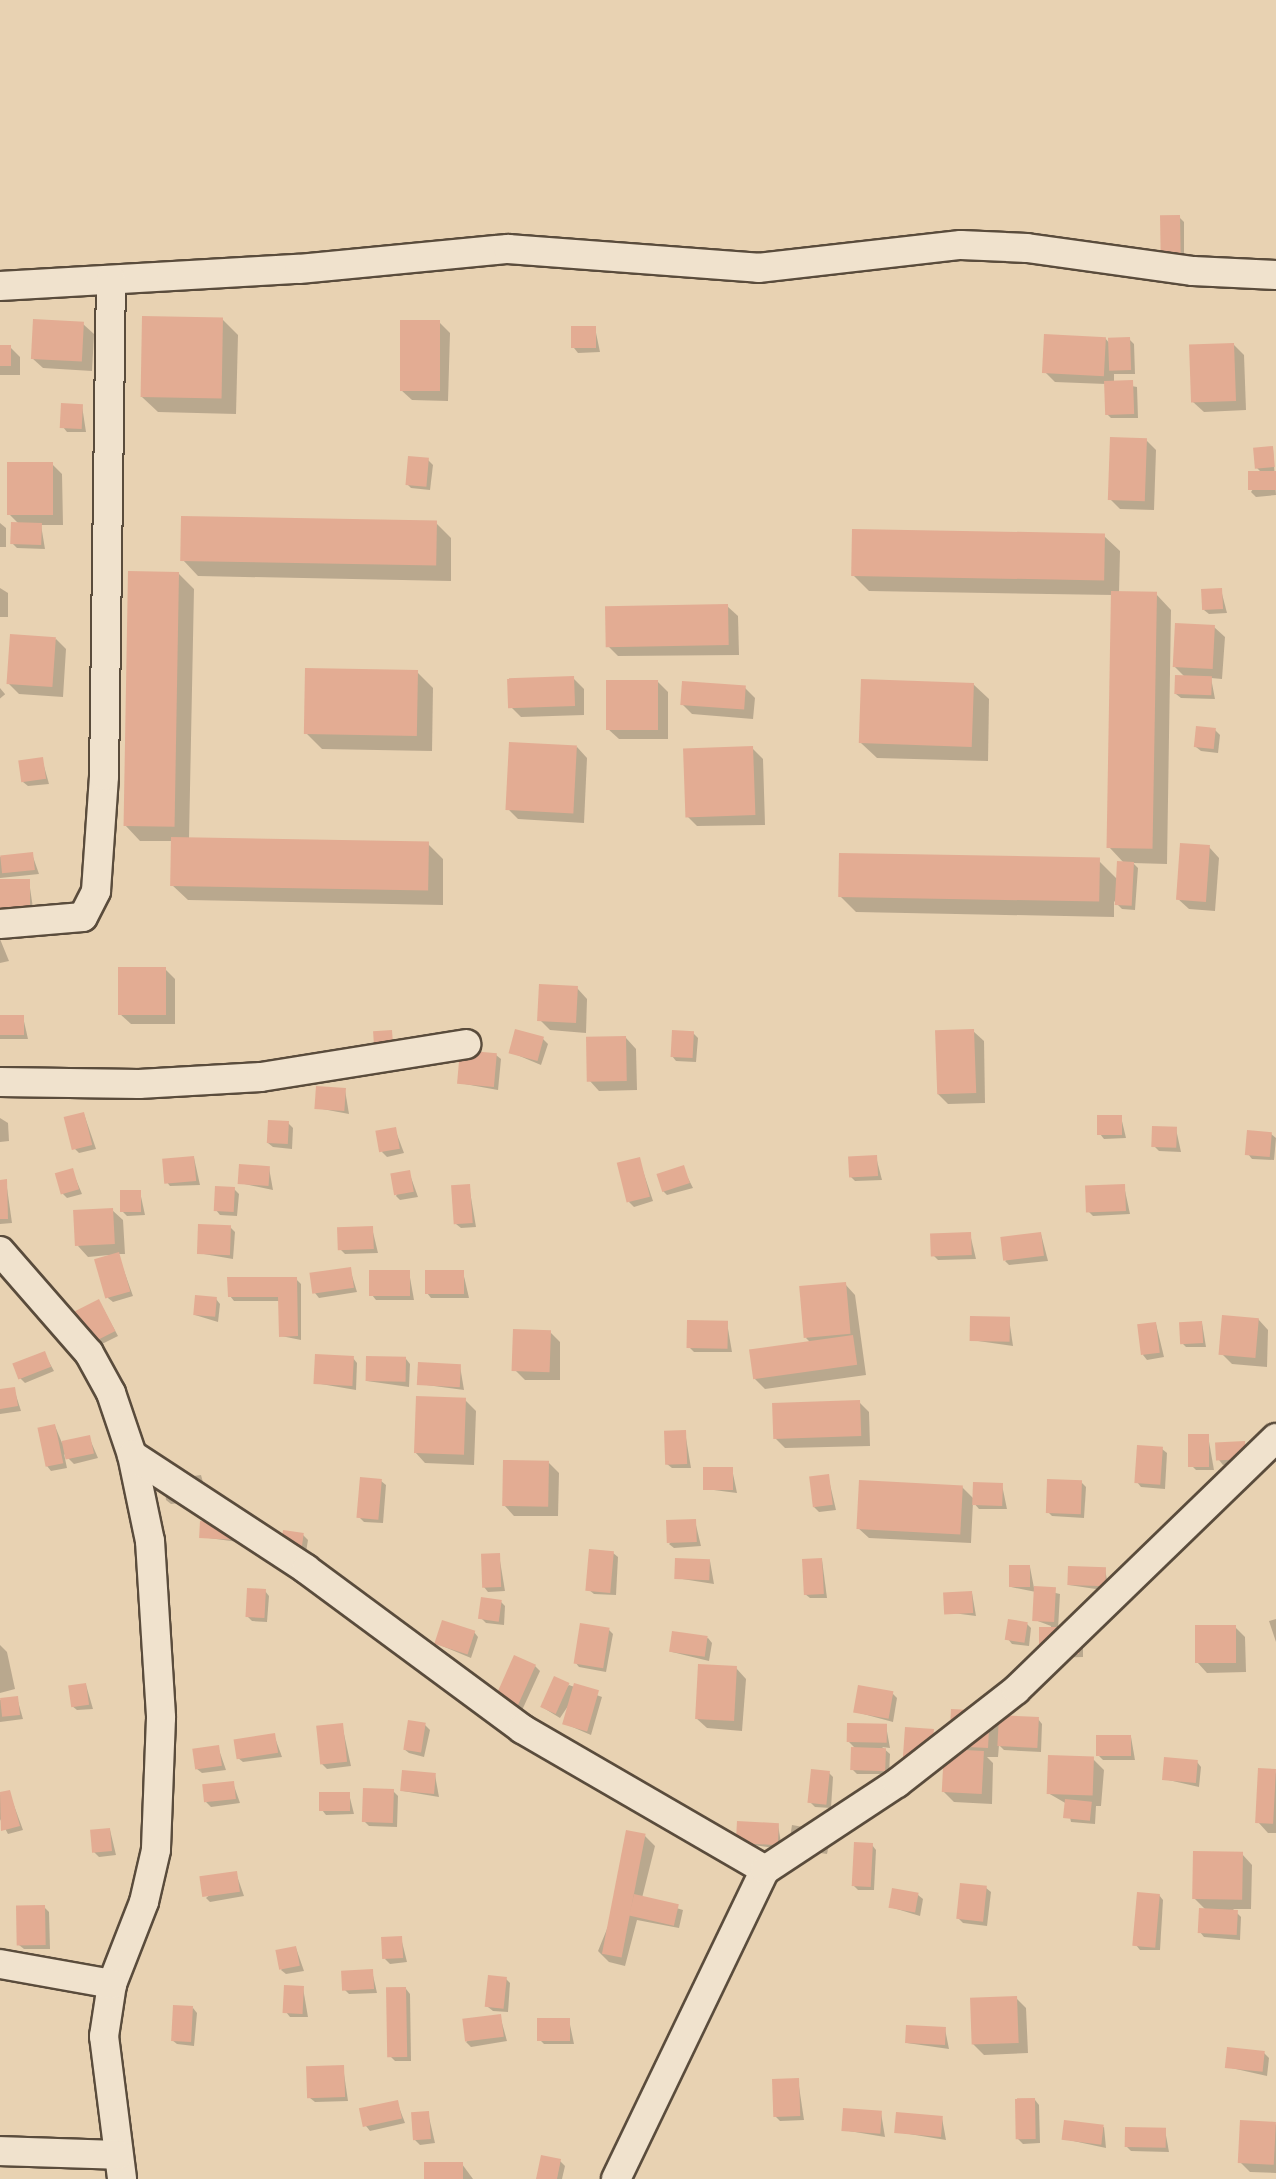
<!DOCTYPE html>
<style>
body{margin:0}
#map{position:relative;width:1276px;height:2179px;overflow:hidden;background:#e8d2b2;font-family:"IM FELL English",serif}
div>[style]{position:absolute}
.shadow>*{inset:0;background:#0003;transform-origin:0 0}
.building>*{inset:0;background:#e3ac93;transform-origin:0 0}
.roads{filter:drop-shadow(2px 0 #5a4c3c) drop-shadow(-2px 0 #5a4c3c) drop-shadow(0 2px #5a4c3c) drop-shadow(0 -2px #5a4c3c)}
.street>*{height:28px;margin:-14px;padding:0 14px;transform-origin:14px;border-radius:14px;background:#f0e2cd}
span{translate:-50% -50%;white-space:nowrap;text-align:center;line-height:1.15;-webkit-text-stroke:7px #f0e2cd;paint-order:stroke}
</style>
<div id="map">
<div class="shadow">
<div style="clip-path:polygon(1179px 217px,1184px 222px,1184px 273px,1168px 273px)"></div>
<div style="clip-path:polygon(222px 319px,238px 335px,236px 414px,158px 412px,142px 397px)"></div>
<div style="clip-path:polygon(439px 322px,450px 333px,448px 401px,412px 400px,401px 390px)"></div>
<div style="clip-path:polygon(83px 324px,94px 334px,92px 371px,43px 368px,32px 358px)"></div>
<div style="clip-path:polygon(595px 328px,600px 352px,578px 353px,574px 348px)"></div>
<div style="clip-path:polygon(1105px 338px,1110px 344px,1129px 339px,1134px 344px,1135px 374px,1114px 374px,1114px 383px,1137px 387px,1138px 418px,1111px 418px,1106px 413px,1106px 384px,1055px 382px,1045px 372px)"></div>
<div style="clip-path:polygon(1234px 345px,1244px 355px,1246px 410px,1204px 412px,1193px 402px)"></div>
<div style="clip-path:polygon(0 347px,10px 347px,20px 357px,20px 375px,0 375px)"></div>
<div style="clip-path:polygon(82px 406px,86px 432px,67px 432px,63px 427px)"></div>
<div style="clip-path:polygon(1146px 440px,1156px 450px,1154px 510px,1120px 509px,1110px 499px)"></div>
<div style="clip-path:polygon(1273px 449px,1276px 495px,1256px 497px,1251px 492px,1263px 474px,1257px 468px)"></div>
<div style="clip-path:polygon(428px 460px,433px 465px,430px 490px,411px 488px,407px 484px)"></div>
<div style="clip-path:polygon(52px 464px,62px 474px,63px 525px,41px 525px,45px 549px,17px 548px,12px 543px,19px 524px,10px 515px)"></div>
<div style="clip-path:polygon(0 523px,6px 528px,6px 547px,0 547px)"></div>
<div style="clip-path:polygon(436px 523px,451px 538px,451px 581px,198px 576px,183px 560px)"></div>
<div style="clip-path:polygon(1104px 536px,1120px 551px,1119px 593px,1156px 594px,1171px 610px,1167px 864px,1133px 863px,1138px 868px,1135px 910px,1122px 909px,1114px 901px,1114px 917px,856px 912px,840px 896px,1099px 861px,1118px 880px,1124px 863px,1109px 847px,1113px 595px,869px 591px,853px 575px)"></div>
<div style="clip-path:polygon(179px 574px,194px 589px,189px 839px,428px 844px,443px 859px,443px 905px,188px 900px,172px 885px,173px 841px,140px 841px,125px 825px)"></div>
<div style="clip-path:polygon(0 588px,8px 593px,8px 617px,0 617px)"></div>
<div style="clip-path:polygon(1221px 590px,1227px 613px,1209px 614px,1204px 610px)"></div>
<div style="clip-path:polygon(727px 606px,738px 616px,739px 655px,618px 656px,608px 646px)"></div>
<div style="clip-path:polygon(1214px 627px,1225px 637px,1222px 679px,1211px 678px,1215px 699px,1181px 698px,1176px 694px,1185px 677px,1174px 666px)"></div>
<div style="clip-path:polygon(56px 639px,66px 649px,63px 697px,19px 694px,8px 683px)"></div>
<div style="clip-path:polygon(417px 672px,433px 688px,432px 751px,322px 749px,306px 733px)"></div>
<div style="clip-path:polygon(573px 678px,584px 689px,584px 715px,521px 717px,511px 707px)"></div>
<div style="clip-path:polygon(658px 682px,668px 692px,668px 739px,619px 739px,608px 729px)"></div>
<div style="clip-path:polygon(973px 684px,989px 699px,988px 761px,877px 758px,861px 743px)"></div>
<div style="left:0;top:688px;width:8px;height:78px;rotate:50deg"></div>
<div style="clip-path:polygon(745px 688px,755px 698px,753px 719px,692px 714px,682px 704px)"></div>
<div style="clip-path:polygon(1215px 730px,1220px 735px,1218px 753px,1201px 751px,1196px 747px)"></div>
<div style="clip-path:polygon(577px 747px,587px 758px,584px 823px,518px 819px,508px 809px)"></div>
<div style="clip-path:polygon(752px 748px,763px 759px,765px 825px,697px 826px,687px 816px)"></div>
<div style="clip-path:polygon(42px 759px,49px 784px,28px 786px,23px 782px)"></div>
<div style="clip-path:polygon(1209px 847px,1219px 858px,1215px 911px,1189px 909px,1178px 899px)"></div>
<div style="clip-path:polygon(32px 854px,39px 874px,0 878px,0 857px)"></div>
<div style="clip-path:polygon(0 881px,29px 881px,34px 915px)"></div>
<div style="clip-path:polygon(0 939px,9px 961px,0 963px)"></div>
<div style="clip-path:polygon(165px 969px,175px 979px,175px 1024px,131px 1024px,120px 1014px)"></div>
<div style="clip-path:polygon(577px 988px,587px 999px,586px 1033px,550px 1030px,540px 1020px)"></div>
<div style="clip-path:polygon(0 1017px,23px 1017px,28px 1039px,0 1039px)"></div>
<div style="clip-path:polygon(973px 1031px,984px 1041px,985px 1103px,948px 1104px,938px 1094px)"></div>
<div style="clip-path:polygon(693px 1033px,698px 1038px,696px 1062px,676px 1061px,672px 1056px)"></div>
<div style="clip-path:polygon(626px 1038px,636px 1049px,637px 1090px,599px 1091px,589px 1080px)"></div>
<div style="clip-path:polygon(543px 1039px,548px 1044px,541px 1065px,510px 1052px)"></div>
<div style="clip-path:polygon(496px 1055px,501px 1059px,498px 1090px,459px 1083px)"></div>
<div style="clip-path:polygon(345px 1090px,349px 1114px,317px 1108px)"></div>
<div style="clip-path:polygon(84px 1114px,96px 1149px,79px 1153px,74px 1148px)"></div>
<div style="clip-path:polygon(1121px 1117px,1126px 1138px,1104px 1139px,1100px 1134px)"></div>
<div style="clip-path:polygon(0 1118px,8px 1123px,9px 1141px,0 1142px)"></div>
<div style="clip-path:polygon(288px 1123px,293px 1128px,292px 1149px,273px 1147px,268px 1143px)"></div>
<div style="clip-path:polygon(395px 1129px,404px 1153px,387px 1157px,382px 1152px)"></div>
<div style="clip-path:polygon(1176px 1129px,1181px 1152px,1159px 1151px,1154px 1146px)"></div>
<div style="clip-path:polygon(1271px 1134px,1276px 1138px,1274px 1160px,1252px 1159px,1248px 1154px)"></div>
<div style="clip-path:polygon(876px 1157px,882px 1180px,855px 1181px,851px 1177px)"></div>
<div style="clip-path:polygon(194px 1158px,200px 1185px,170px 1186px,166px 1181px)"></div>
<div style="clip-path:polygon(639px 1159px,653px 1201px,634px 1207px,629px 1202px)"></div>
<div style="clip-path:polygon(269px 1168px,273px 1190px,240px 1183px)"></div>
<div style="clip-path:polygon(683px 1168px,693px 1188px,667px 1195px,663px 1191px)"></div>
<div style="clip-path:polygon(72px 1170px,82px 1194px,67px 1198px,62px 1193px)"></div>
<div style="clip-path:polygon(409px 1172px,418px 1197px,400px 1200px,396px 1196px)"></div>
<div style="clip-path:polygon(6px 1181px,12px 1223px,0 1224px,0 1182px)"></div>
<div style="clip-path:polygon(469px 1186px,476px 1227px,461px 1228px,456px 1224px)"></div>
<div style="clip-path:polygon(1124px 1186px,1130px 1214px,1093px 1216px,1088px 1211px)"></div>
<div style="clip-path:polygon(234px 1189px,239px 1194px,237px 1216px,220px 1215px,216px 1210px)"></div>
<div style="clip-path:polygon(140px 1192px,145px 1215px,127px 1216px,122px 1211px)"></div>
<div style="clip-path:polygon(112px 1210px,123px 1220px,125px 1254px,118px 1254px,133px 1296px,113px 1302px,108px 1298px,109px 1255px,88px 1257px,78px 1246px)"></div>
<div style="clip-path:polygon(230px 1227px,235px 1232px,233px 1259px,198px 1253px)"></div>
<div style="clip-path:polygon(372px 1228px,378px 1253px,345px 1254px,341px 1250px)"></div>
<div style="clip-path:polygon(970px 1234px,976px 1259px,938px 1260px,933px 1255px)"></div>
<div style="clip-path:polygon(1041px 1234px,1048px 1261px,1009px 1265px,1005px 1261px)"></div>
<div style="clip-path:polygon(350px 1269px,357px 1292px,319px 1298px,315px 1293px)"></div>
<div style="clip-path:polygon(409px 1272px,414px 1300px,376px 1300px,372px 1295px)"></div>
<div style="clip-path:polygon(463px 1272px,469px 1298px,431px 1298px,427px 1293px)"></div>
<div style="clip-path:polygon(296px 1279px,301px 1284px,301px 1340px,281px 1336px,280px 1301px,234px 1301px,230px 1296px)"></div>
<div style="clip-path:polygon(845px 1284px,855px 1295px,866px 1375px,765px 1389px,754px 1378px,811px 1343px,806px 1338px)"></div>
<div style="clip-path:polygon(216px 1299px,220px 1304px,218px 1322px,195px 1315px)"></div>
<div style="clip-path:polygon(99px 1301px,118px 1336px,96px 1347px,92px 1342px)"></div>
<div style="clip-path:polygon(1009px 1319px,1013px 1346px,971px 1340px)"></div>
<div style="clip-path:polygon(1258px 1319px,1268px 1330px,1267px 1367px,1232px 1364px,1222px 1354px)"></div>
<div style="clip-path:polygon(727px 1323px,732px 1352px,694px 1352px,689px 1347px)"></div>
<div style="clip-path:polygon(1202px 1323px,1206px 1347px,1186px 1347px,1182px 1343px)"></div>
<div style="clip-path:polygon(1156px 1324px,1164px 1357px,1147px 1360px,1143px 1355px)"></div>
<div style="clip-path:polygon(550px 1332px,560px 1342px,560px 1380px,525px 1380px,515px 1370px)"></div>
<div style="clip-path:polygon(44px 1353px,54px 1371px,25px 1383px,20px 1378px)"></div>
<div style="clip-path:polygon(353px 1358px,357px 1363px,356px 1390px,315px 1383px)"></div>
<div style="clip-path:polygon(406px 1359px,410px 1364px,409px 1387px,367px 1381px)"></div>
<div style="clip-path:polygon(460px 1366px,464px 1390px,419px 1384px)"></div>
<div style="clip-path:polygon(14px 1389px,21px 1411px,0 1414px,0 1391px)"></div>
<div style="clip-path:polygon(465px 1400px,476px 1411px,474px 1465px,425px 1463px,415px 1452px)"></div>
<div style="clip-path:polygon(859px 1402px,869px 1412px,870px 1446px,785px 1448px,775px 1438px)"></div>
<div style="clip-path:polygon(55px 1426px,62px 1443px,89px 1437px,98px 1458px,74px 1464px,64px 1454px,67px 1468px,51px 1471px,47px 1466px)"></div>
<div style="clip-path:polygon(685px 1432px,691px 1468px,672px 1468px,667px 1464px)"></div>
<div style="clip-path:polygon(1208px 1436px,1214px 1470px,1196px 1470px,1192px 1466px)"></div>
<div style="clip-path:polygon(1244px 1443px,1250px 1463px,1223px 1465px,1219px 1460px)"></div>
<div style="clip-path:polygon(1162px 1449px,1167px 1453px,1165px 1489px,1141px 1487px,1137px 1482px)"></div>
<div style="clip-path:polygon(549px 1463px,559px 1473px,558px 1516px,514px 1516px,504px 1505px)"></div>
<div style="clip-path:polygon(732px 1469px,737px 1493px,706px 1489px)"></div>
<div style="clip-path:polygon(201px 1475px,208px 1500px,171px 1504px,166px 1500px,164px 1480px)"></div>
<div style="clip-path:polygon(828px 1476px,836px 1510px,819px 1512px,814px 1507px)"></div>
<div style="clip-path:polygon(381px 1481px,386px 1485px,383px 1523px,364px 1522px,359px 1517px)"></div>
<div style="clip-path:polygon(1081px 1482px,1086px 1487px,1084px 1518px,1052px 1516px,1048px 1512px)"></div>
<div style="clip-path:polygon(1002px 1485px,1007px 1509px,979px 1509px,973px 1502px,971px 1543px,869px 1538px,858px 1528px,962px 1487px,974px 1499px)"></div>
<div style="clip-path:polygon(695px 1521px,701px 1546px,674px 1548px,669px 1544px)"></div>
<div style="clip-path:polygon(242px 1525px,246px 1543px,201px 1537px)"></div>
<div style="clip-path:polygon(303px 1535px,308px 1540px,302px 1576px,284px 1573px,279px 1569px)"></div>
<div style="clip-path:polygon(613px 1553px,618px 1557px,616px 1595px,594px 1594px,589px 1590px)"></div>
<div style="clip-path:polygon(499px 1555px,505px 1591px,488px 1592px,484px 1587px)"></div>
<div style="clip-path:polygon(822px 1560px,827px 1598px,810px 1598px,805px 1594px)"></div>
<div style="clip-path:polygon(710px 1561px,714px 1584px,676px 1578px)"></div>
<div style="clip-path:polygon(1030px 1567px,1034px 1588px,1060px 1594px,1058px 1629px,1083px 1633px,1083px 1657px,1046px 1658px,1051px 1626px,1035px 1620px,1036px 1592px,1011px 1587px)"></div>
<div style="clip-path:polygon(1105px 1569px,1109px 1591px,1069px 1585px)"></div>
<div style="clip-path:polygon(265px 1591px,269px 1596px,267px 1622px,252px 1621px,247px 1616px)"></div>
<div style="clip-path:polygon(972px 1593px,976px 1616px,945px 1612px)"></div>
<div style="clip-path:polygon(501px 1602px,505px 1606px,504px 1625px,486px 1623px,481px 1618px)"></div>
<div style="clip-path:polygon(1276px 1619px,1276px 1642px,1269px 1621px)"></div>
<div style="clip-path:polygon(1027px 1624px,1031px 1628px,1029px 1646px,1012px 1644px,1008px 1639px)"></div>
<div style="clip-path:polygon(1235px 1627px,1245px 1637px,1246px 1672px,1207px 1673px,1197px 1662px)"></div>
<div style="clip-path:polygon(609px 1630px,613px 1634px,606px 1672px,579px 1667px,575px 1662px)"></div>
<div style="clip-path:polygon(474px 1632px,478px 1637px,471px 1658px,435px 1643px)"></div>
<div style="clip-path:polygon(708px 1638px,712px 1643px,709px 1661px,672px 1652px)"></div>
<div style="clip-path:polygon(0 1645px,7px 1652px,15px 1689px,0 1693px)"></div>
<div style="clip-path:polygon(535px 1666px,540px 1671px,518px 1719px,498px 1711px)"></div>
<div style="clip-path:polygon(736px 1668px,746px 1679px,742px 1731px,707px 1728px,696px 1718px)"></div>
<div style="clip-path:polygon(86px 1685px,93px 1709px,77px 1710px,72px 1706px)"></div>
<div style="clip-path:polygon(569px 1685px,602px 1697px,591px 1735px,563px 1723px,570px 1703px,560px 1718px,542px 1707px)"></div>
<div style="clip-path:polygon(892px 1693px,897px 1698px,893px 1722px,856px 1712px)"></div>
<div style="clip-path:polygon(17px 1698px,23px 1719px,0 1722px,0 1700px)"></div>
<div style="clip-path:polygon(990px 1713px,1001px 1724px,1038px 1719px,1042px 1724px,1041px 1752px,1004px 1750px,999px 1745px,998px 1757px,987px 1757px,993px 1763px,992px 1804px,954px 1802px,943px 1791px,946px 1751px)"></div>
<div style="clip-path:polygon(342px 1725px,351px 1766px,327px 1769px,322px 1764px)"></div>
<div style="clip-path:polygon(425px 1725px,430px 1730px,424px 1757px,409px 1753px,404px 1749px)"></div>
<div style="clip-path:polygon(886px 1726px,890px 1748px,882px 1747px,890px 1754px,889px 1774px,857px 1774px,852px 1769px,856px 1749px,848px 1741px)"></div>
<div style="clip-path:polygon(274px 1735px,282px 1757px,243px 1762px,238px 1758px)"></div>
<div style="clip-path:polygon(1131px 1737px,1135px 1760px,1103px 1760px,1098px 1755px)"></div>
<div style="clip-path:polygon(218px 1747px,226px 1770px,202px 1773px,197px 1769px)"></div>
<div style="clip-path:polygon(1093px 1759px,1104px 1770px,1101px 1806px,1096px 1806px,1095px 1824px,1071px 1822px,1067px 1804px,1048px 1793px)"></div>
<div style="clip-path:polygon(1197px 1762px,1201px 1767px,1199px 1787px,1164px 1779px)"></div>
<div style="clip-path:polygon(1276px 1771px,1276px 1833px,1268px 1833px,1258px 1822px)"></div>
<div style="clip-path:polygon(829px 1773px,833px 1777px,831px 1808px,815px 1807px,810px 1802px)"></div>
<div style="clip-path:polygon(435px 1775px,439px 1797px,403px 1791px)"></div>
<div style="clip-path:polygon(233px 1783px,240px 1803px,211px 1807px,206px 1802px)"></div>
<div style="clip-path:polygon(631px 1790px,652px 1817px,627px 1808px)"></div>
<div style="clip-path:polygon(393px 1791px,398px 1796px,397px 1827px,369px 1826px,364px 1821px)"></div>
<div style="clip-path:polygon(9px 1792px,23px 1830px,8px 1834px,0 1819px,0 1795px)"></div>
<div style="clip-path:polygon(349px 1794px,354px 1814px,326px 1815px,322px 1810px)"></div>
<div style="clip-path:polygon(778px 1825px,782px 1849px,738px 1843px)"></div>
<div style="clip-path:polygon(792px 1825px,826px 1831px,831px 1835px,827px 1854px,794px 1849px,789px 1844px)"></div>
<div style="clip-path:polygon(110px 1830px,116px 1855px,99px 1857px,94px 1852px)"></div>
<div style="clip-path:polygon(645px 1836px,655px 1846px,642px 1898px,683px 1910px,679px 1928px,637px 1920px,625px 1966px,609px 1962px,598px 1951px)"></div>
<div style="clip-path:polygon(872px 1845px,876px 1850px,874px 1890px,858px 1890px,853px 1885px)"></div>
<div style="clip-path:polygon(1242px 1854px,1252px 1865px,1251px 1909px,1233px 1909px,1241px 1917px,1240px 1940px,1204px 1937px,1200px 1932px,1206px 1910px,1194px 1898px)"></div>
<div style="clip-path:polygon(236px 1873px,244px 1896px,210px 1902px,206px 1898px)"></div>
<div style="clip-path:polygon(986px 1888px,991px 1892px,987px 1926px,963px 1923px,958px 1918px)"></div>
<div style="clip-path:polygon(918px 1895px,923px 1899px,920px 1916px,890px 1907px)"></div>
<div style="clip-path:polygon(1159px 1895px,1163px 1900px,1160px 1950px,1140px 1950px,1136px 1945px)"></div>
<div style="clip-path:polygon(44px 1907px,49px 1912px,50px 1949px,24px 1949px,19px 1945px)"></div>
<div style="clip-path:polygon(401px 1938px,407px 1962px,390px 1964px,385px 1959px)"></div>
<div style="clip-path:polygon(296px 1948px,304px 1971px,286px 1974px,281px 1970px)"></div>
<div style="clip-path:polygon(372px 1971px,377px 1993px,349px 1994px,344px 1989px)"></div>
<div style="clip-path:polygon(506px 1979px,510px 1983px,508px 2012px,493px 2011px,488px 2007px)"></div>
<div style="clip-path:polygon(303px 1988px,308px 2017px,290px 2017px,286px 2012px)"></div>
<div style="clip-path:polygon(406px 1989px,410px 1994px,411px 2061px,395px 2061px,390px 2056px)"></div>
<div style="clip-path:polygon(1016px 1998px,1026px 2008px,1028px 2053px,984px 2055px,973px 2044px)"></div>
<div style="clip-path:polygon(193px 2008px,197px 2013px,194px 2046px,177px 2044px,172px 2040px)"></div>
<div style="clip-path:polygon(500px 2016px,507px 2041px,471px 2047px,466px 2042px)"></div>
<div style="clip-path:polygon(569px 2020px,574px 2044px,544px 2044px,540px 2040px)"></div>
<div style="clip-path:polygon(945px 2029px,949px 2049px,907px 2043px)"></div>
<div style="clip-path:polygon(1264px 2053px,1269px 2058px,1267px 2076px,1227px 2067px)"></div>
<div style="clip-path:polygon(343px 2067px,348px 2101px,315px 2102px,310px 2098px)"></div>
<div style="clip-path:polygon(798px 2080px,804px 2120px,780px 2121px,775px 2116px)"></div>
<div style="clip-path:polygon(1035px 2100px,1039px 2105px,1040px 2143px,1023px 2144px,1018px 2139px)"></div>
<div style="clip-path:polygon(397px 2102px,405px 2123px,370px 2131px,366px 2126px)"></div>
<div style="clip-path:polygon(428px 2113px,435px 2143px,420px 2145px,415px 2140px)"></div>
<div style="clip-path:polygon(881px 2113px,885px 2137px,843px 2130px)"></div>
<div style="clip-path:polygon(942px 2118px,946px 2140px,897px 2132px)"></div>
<div style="clip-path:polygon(1276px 2124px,1276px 2173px,1250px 2172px,1240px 2162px)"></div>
<div style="clip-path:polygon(1104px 2127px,1106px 2148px,1064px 2139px)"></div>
<div style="clip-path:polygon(1165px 2130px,1169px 2152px,1131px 2151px,1126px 2146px)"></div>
<div style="clip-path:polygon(560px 2161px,565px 2166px,562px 2179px,538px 2179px)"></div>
<div style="clip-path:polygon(462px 2164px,473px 2179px,426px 2179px)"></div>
</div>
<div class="building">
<div style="left:1180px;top:215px;width:54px;height:20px;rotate:89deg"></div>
<div style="left:142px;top:316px;width:81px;height:81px;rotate:1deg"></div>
<div style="left:33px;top:319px;width:51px;height:40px;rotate:3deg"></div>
<div style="left:400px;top:320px;width:40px;height:71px"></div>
<div style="left:596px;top:326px;width:22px;height:25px;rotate:90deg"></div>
<div style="left:1044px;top:334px;width:62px;height:39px;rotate:3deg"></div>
<div style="left:1130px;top:337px;width:33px;height:22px;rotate:88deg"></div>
<div style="left:1234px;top:343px;width:58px;height:45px;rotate:88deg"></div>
<div style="left:0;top:345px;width:11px;height:21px"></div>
<div style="left:1133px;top:380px;width:34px;height:29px;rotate:88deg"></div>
<div style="left:61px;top:403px;width:22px;height:25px;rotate:3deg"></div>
<div style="left:1110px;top:437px;width:37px;height:63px;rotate:2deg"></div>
<div style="left:1273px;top:446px;width:21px;height:20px;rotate:85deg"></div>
<div style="left:408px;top:456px;width:21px;height:29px;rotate:5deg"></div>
<div style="left:53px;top:462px;width:53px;height:46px;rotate:90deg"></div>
<div style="left:1276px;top:471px;width:19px;height:28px;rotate:90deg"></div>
<div style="left:181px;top:516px;width:256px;height:45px;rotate:1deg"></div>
<div style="left:11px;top:522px;width:31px;height:22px;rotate:2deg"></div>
<div style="left:852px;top:529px;width:253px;height:47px;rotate:1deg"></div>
<div style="left:128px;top:571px;width:51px;height:255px;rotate:1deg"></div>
<div style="left:1222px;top:588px;width:21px;height:21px;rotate:87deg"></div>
<div style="left:1111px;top:591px;width:46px;height:257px;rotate:1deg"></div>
<div style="left:728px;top:604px;width:41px;height:123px;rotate:89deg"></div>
<div style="left:1175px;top:623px;width:40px;height:44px;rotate:3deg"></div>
<div style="left:10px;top:634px;width:46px;height:50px;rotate:4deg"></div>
<div style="left:305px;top:668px;width:113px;height:66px;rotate:1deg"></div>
<div style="left:1175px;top:675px;width:37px;height:19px;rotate:2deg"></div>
<div style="left:574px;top:676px;width:30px;height:67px;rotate:88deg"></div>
<div style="left:861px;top:679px;width:113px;height:64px;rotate:2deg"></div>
<div style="left:606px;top:680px;width:52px;height:50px"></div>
<div style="left:682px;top:681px;width:64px;height:24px;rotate:4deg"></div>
<div style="left:1196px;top:726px;width:20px;height:21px;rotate:6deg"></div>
<div style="left:509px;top:742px;width:68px;height:68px;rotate:3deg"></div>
<div style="left:753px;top:746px;width:69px;height:70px;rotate:88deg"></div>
<div style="left:43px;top:757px;width:22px;height:25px;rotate:82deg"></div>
<div style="left:171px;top:837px;width:258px;height:49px;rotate:1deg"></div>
<div style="left:1180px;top:843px;width:30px;height:57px;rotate:4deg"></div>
<div style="left:33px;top:852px;width:18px;height:33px;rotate:84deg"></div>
<div style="left:839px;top:853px;width:261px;height:44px;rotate:1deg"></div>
<div style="left:1117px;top:861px;width:17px;height:44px;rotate:3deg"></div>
<div style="left:0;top:879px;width:30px;height:32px"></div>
<div style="left:118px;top:967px;width:48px;height:48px"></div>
<div style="left:539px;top:984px;width:39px;height:37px;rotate:3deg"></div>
<div style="left:0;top:1015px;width:24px;height:20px"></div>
<div style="left:515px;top:1029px;width:30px;height:25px;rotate:15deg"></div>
<div style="left:974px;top:1029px;width:64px;height:39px;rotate:88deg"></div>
<div style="left:392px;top:1030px;width:30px;height:19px;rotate:86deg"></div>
<div style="left:672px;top:1030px;width:22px;height:27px;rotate:3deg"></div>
<div style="left:626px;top:1036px;width:45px;height:40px;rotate:89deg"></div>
<div style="left:460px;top:1050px;width:37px;height:34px;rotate:5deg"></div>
<div style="left:316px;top:1086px;width:30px;height:23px;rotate:4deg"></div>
<div style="left:84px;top:1112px;width:34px;height:21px;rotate:76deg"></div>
<div style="left:1097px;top:1115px;width:25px;height:20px"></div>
<div style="left:268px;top:1120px;width:21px;height:23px;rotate:3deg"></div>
<div style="left:1152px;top:1126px;width:25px;height:21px;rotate:2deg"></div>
<div style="left:396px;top:1127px;width:22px;height:21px;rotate:80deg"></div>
<div style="left:1247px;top:1130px;width:25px;height:25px;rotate:5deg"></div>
<div style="left:877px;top:1155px;width:21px;height:29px;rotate:87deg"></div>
<div style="left:194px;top:1156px;width:25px;height:32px;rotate:85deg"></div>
<div style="left:640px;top:1157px;width:41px;height:24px;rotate:76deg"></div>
<div style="left:239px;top:1164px;width:31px;height:20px;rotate:4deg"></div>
<div style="left:684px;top:1165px;width:19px;height:29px;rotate:72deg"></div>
<div style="left:73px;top:1168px;width:22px;height:19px;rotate:74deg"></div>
<div style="left:410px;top:1170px;width:22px;height:20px;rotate:80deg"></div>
<div style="clip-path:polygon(7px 1179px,8px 1219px,0 1219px,0 1180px)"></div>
<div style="left:470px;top:1184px;width:39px;height:19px;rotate:86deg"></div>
<div style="left:1125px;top:1184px;width:27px;height:40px;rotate:88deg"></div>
<div style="left:215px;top:1186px;width:20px;height:25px;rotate:3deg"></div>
<div style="left:120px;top:1190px;width:21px;height:22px"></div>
<div style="left:113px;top:1208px;width:36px;height:40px;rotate:87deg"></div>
<div style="left:198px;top:1224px;width:33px;height:30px;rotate:2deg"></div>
<div style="left:373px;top:1226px;width:23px;height:36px;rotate:88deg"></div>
<div style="left:971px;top:1232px;width:23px;height:41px;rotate:88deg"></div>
<div style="left:1041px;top:1232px;width:24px;height:41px;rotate:83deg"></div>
<div style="left:119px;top:1252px;width:41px;height:26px;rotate:74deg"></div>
<div style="left:351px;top:1267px;width:21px;height:42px;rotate:82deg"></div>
<div style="left:369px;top:1270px;width:41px;height:26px"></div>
<div style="left:425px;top:1270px;width:39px;height:24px"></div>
<div style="clip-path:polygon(227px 1277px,297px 1277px,298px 1336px,279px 1337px,278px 1297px,228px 1297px)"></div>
<div style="left:846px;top:1282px;width:52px;height:47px;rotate:85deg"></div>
<div style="left:195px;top:1295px;width:22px;height:20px;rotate:5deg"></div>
<div style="left:99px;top:1299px;width:36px;height:27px;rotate:63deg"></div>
<div style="left:1222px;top:1315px;width:37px;height:40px;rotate:5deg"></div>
<div style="left:970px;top:1316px;width:40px;height:25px;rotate:1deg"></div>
<div style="left:687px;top:1320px;width:41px;height:28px;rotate:1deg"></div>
<div style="left:1202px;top:1321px;width:22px;height:23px;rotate:87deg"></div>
<div style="left:1156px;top:1322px;width:31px;height:19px;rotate:83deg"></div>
<div style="left:513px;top:1329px;width:38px;height:42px;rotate:2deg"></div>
<div style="left:853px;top:1335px;width:30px;height:105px;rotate:82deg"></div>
<div style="left:45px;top:1351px;width:17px;height:35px;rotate:69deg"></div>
<div style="left:315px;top:1354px;width:39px;height:30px;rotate:3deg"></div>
<div style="left:366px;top:1356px;width:40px;height:25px;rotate:1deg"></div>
<div style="left:418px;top:1362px;width:43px;height:23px;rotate:3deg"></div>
<div style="clip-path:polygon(15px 1387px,18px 1406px,0 1409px,0 1389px)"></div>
<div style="left:416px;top:1396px;width:50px;height:57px;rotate:2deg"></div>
<div style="left:860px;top:1400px;width:36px;height:88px;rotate:88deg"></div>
<div style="left:55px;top:1424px;width:40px;height:18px;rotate:78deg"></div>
<div style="left:686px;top:1430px;width:34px;height:22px;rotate:88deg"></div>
<div style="left:1188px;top:1434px;width:21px;height:33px"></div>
<div style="left:90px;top:1435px;width:19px;height:29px;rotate:78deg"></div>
<div style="left:1245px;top:1441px;width:18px;height:30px;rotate:87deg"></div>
<div style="left:1137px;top:1445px;width:26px;height:38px;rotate:4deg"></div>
<div style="left:503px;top:1460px;width:46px;height:46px;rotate:1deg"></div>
<div style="left:703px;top:1467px;width:30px;height:23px"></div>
<div style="left:829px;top:1474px;width:31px;height:20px;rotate:83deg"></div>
<div style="left:360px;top:1477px;width:22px;height:41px;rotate:5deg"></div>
<div style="left:1047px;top:1479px;width:35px;height:34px;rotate:2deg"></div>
<div style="left:859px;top:1480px;width:104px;height:49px;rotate:3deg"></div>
<div style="left:973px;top:1482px;width:30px;height:23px;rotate:2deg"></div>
<div style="left:696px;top:1519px;width:23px;height:30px;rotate:88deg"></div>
<div style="left:200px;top:1521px;width:43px;height:17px;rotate:3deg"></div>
<div style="left:283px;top:1530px;width:21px;height:39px;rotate:8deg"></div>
<div style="left:589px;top:1549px;width:25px;height:42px;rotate:5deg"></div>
<div style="left:500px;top:1553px;width:34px;height:19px;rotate:88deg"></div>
<div style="left:675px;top:1558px;width:35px;height:21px;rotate:2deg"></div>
<div style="left:822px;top:1558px;width:36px;height:20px;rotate:87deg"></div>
<div style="left:1009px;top:1565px;width:21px;height:22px"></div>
<div style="left:1068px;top:1566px;width:38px;height:19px;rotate:2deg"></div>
<div style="left:1034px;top:1586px;width:22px;height:35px;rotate:3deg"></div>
<div style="left:247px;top:1588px;width:19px;height:29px;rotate:3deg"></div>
<div style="left:972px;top:1591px;width:22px;height:29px;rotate:87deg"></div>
<div style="left:481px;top:1597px;width:21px;height:22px;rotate:8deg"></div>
<div style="left:1008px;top:1619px;width:20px;height:21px;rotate:9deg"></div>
<div style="left:442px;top:1620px;width:35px;height:25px;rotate:18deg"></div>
<div style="left:580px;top:1623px;width:30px;height:41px;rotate:9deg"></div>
<div style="left:1195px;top:1625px;width:41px;height:38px"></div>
<div style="left:1039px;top:1627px;width:40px;height:27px"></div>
<div style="left:672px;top:1631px;width:36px;height:21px;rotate:8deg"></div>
<div style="left:514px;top:1655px;width:24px;height:56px;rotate:24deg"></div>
<div style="left:698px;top:1664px;width:39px;height:55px;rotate:3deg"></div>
<div style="left:554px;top:1676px;width:17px;height:34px;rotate:24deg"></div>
<div style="left:86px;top:1683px;width:22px;height:18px;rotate:82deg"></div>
<div style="left:574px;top:1683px;width:26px;height:43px;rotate:16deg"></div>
<div style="left:858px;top:1685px;width:36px;height:28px;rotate:10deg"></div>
<div style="left:18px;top:1696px;width:19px;height:18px;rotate:84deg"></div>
<div style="left:951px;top:1709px;width:39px;height:37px;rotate:3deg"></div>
<div style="left:999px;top:1715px;width:40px;height:31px;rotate:3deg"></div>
<div style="left:408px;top:1720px;width:18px;height:30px;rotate:9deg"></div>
<div style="left:343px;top:1723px;width:39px;height:27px;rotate:84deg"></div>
<div style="left:847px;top:1723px;width:40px;height:19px;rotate:1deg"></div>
<div style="left:905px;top:1727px;width:29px;height:43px;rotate:4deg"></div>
<div style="left:275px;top:1733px;width:20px;height:42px;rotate:81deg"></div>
<div style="left:1096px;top:1735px;width:35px;height:21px"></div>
<div style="left:219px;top:1745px;width:21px;height:27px;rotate:82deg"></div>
<div style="left:851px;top:1747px;width:35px;height:23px;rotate:2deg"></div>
<div style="left:944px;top:1749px;width:40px;height:43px;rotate:3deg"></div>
<div style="left:1048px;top:1755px;width:46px;height:39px;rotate:2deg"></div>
<div style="left:1164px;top:1757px;width:34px;height:23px;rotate:5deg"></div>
<div style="left:1258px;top:1768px;width:18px;height:55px;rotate:3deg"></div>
<div style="left:811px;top:1769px;width:19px;height:34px;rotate:6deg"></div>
<div style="left:402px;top:1770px;width:34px;height:21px;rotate:5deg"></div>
<div style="left:234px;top:1781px;width:18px;height:32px;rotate:84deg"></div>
<div style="left:363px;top:1788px;width:31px;height:34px;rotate:2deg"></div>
<div style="clip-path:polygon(10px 1790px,20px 1826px,1px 1831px,0 1792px)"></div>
<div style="left:319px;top:1792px;width:31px;height:19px"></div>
<div style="left:1065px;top:1799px;width:27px;height:19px;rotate:6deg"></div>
<div style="left:737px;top:1821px;width:42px;height:22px;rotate:3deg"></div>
<div style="left:110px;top:1828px;width:23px;height:20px;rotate:85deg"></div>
<div style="left:626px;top:1830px;width:20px;height:126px;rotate:11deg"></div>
<div style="left:854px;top:1842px;width:19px;height:44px;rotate:3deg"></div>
<div style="left:1193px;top:1851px;width:50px;height:48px;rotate:1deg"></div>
<div style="left:237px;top:1871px;width:21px;height:38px;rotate:82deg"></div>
<div style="left:960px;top:1883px;width:27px;height:36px;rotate:6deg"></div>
<div style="left:892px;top:1888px;width:27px;height:20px;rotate:10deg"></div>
<div style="left:1137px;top:1892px;width:23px;height:54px;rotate:5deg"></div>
<div style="left:634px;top:1894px;width:46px;height:22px;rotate:13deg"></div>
<div style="left:45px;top:1905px;width:40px;height:29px;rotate:89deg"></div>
<div style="left:1199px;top:1908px;width:39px;height:25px;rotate:3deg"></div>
<div style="left:402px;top:1936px;width:22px;height:21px;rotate:87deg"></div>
<div style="left:296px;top:1946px;width:20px;height:21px;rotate:79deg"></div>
<div style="left:373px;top:1969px;width:20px;height:32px;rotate:87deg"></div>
<div style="left:488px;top:1975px;width:19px;height:32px;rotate:6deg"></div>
<div style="left:284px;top:1985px;width:20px;height:28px;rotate:3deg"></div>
<div style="left:406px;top:1987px;width:70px;height:20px;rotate:89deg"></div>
<div style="left:1017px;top:1996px;width:47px;height:47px;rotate:88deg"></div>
<div style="left:173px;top:2005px;width:20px;height:36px;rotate:3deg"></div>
<div style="left:501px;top:2014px;width:23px;height:39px;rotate:83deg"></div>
<div style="left:537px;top:2018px;width:33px;height:23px"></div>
<div style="left:906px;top:2025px;width:40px;height:18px;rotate:3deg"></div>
<div style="left:1227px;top:2047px;width:38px;height:21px;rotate:6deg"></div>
<div style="left:344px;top:2065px;width:32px;height:38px;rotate:88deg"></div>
<div style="left:799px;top:2078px;width:38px;height:27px;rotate:88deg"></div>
<div style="left:1035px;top:2098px;width:41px;height:20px;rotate:89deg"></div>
<div style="left:398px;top:2100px;width:19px;height:40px;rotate:78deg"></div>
<div style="left:843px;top:2108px;width:39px;height:23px;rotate:4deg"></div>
<div style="left:429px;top:2111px;width:28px;height:18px;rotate:86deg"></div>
<div style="left:896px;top:2112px;width:47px;height:21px;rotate:5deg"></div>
<div style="left:1064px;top:2120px;width:40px;height:20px;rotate:7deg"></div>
<div style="left:1240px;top:2120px;width:36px;height:43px;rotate:3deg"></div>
<div style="left:1125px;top:2127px;width:41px;height:20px;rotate:1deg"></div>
<div style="clip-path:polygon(541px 2155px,561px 2159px,557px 2179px,536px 2179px)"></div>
<div style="left:424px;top:2162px;width:39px;height:17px"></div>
</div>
<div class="roads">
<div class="street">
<div style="left:0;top:286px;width:299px;rotate:-3.3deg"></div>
<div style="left:299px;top:269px;width:210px;rotate:-5.5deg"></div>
<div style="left:508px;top:249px;width:251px;rotate:4.3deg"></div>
<div style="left:758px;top:268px;width:204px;rotate:-6.5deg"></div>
<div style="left:961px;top:245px;width:66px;rotate:2.6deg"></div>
<div style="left:1027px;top:248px;width:168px;rotate:7.9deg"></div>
<div style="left:1193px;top:271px;width:83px;rotate:2.8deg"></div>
<div style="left:0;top:924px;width:83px;rotate:-4.8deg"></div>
<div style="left:83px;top:917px;width:29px;rotate:-63deg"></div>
<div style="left:96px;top:891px;width:115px;rotate:-86deg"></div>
<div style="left:104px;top:776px;width:496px;rotate:-89.2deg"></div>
<div style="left:0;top:1082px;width:139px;rotate:0.8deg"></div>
<div style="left:139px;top:1084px;width:122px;rotate:-3.3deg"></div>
<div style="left:261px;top:1077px;width:208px;rotate:-9.1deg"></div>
<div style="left:0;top:1251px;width:135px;rotate:48.9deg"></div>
<div style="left:89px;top:1353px;width:46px;rotate:61.2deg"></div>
<div style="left:111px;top:1393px;width:65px;rotate:71.3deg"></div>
<div style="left:132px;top:1455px;width:88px;rotate:78.2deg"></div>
<div style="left:150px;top:1541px;width:177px;rotate:86.4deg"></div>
<div style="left:161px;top:1718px;width:132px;rotate:92.2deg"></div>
<div style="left:156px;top:1850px;width:53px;rotate:103deg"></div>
<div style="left:144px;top:1902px;width:88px;rotate:111.3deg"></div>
<div style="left:112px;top:1984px;width:53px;rotate:98.7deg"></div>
<div style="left:104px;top:2036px;width:144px;rotate:82.8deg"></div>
<div style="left:132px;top:1455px;width:208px;rotate:33.2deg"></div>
<div style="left:306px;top:1569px;width:269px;rotate:36.5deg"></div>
<div style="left:522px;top:1729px;width:281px;rotate:30.1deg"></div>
<div style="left:0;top:1964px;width:114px;rotate:10.1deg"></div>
<div style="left:0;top:2151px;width:118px;rotate:1.9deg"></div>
<div style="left:616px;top:2179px;width:343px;rotate:-64.3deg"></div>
<div style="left:765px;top:1870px;width:158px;rotate:-33.4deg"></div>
<div style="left:897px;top:1783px;width:151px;rotate:-38deg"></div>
<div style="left:1016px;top:1690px;width:362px;rotate:-44.1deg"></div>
</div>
</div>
</div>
